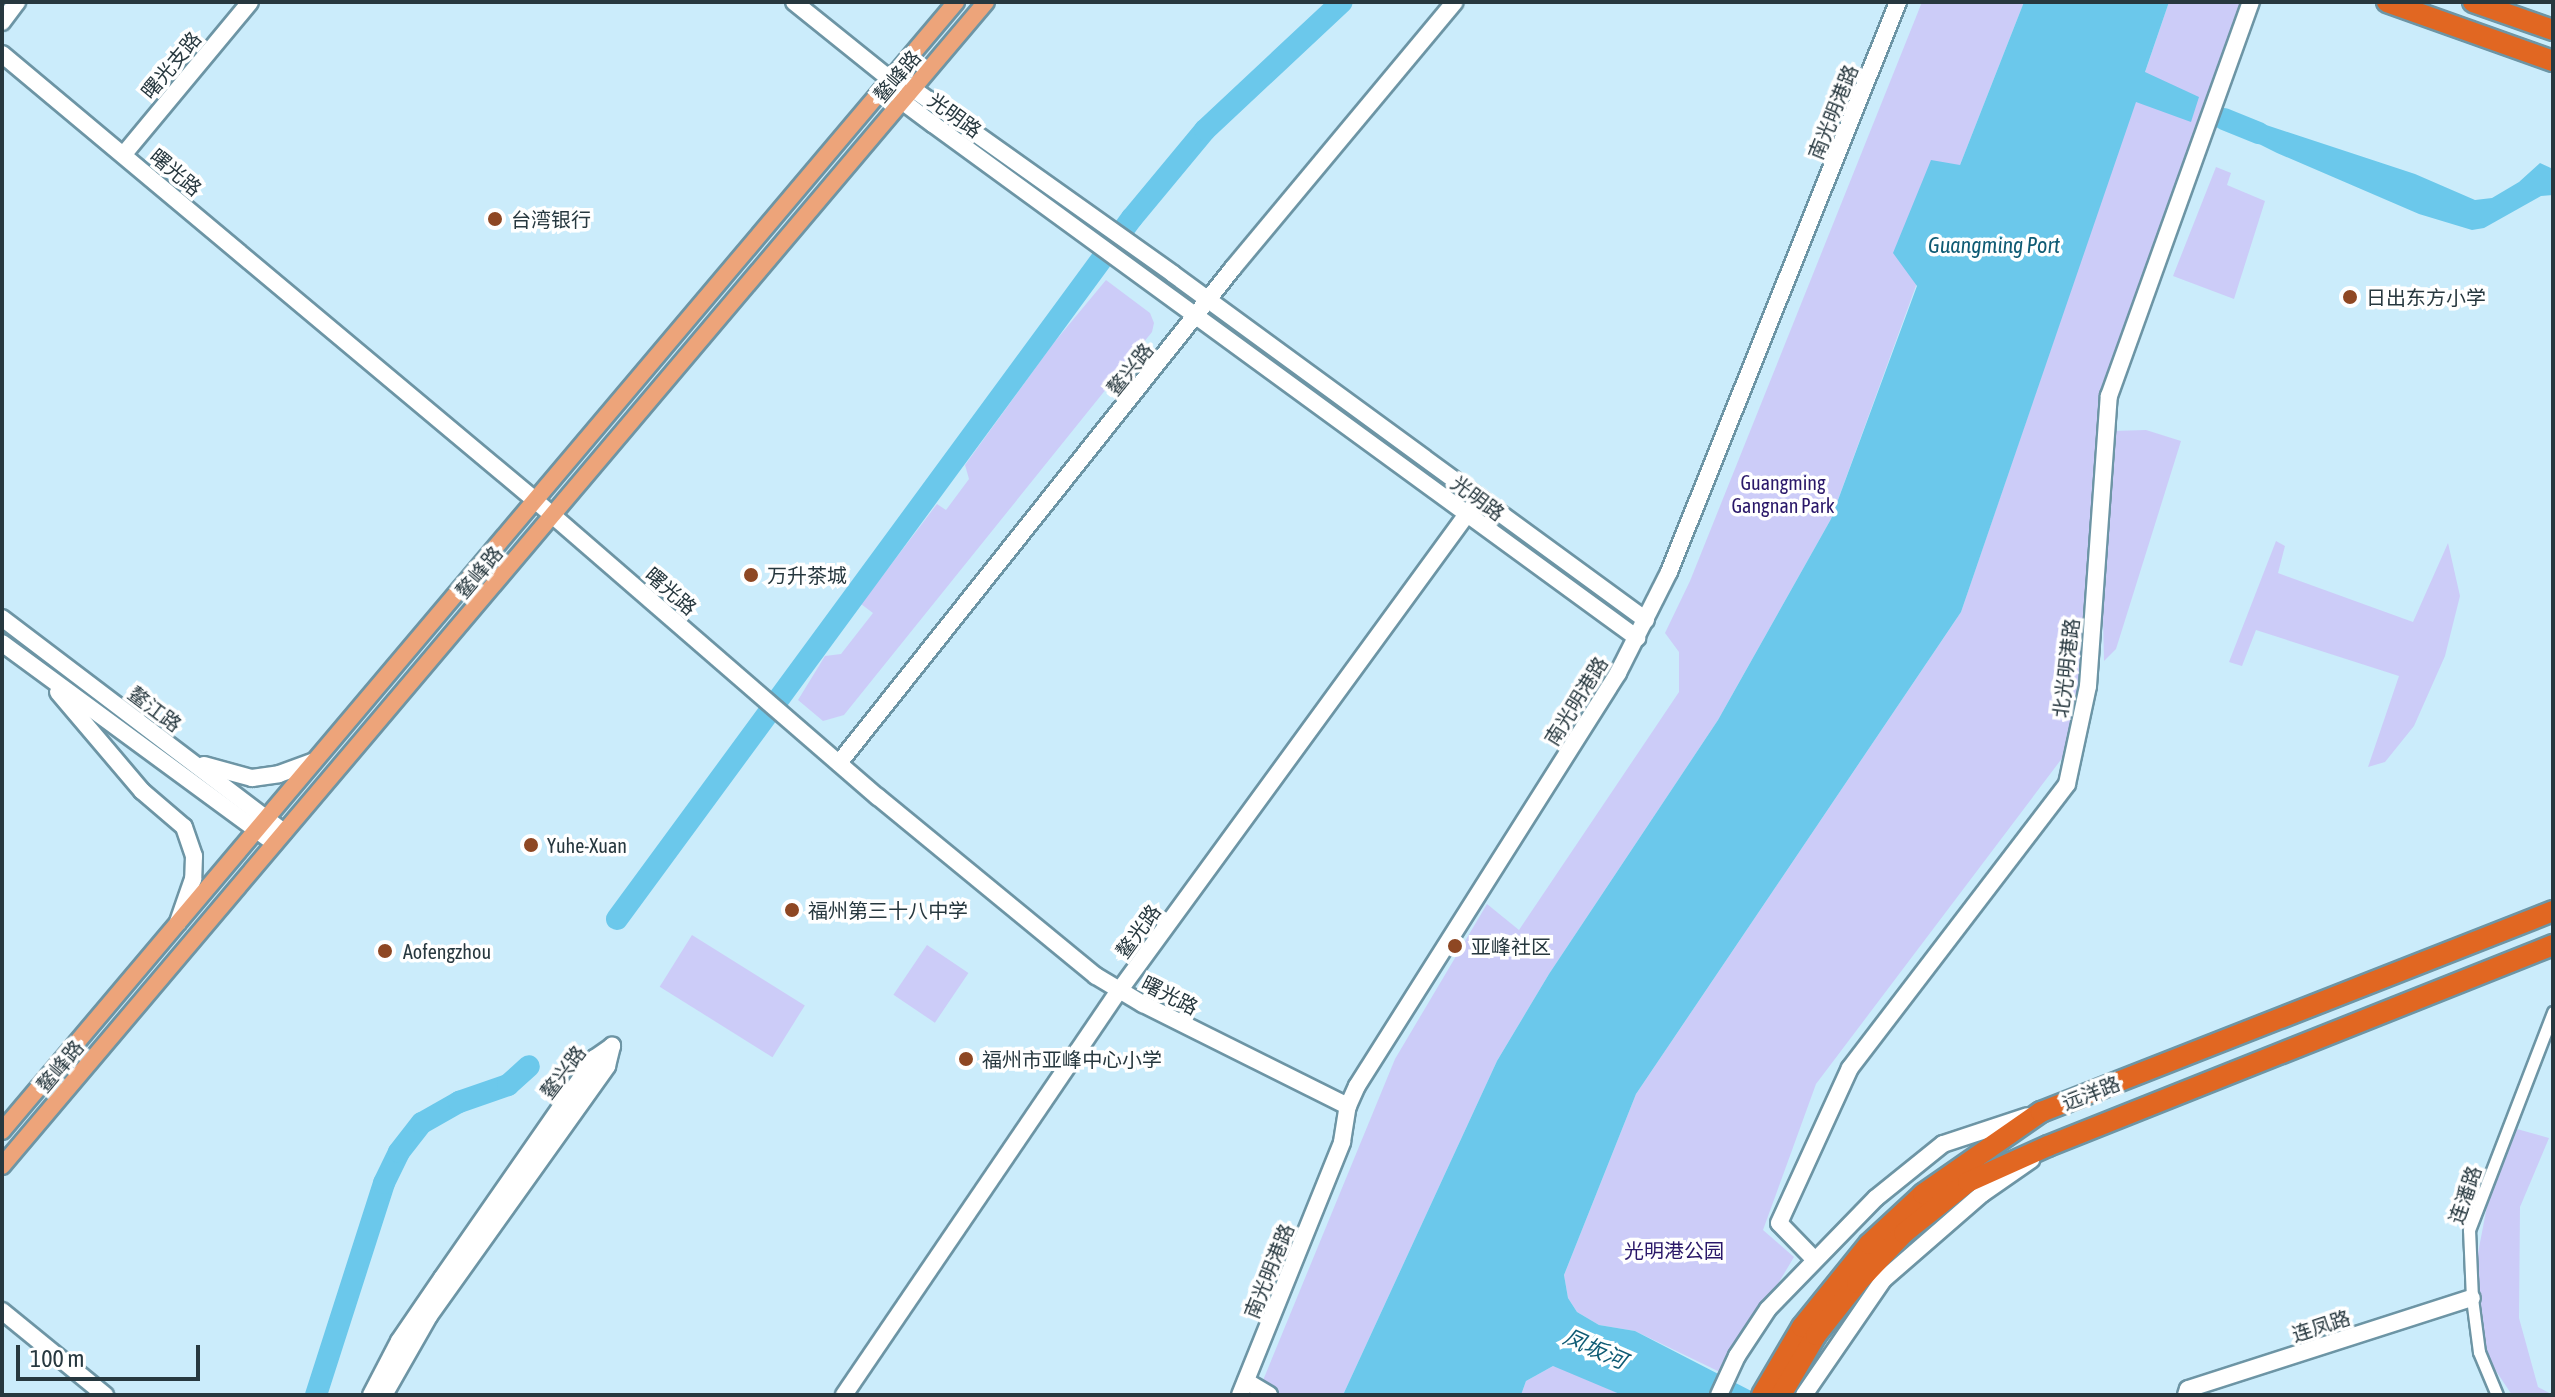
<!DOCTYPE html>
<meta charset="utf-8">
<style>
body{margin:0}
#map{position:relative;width:2555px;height:1397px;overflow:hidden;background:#cbecfb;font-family:"Asap Condensed","Noto Sans SC",sans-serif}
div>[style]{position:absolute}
.green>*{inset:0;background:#ccccf8;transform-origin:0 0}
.water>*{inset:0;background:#6bc8eb}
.river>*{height:22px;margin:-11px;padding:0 11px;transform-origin:11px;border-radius:11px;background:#6bc8eb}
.roads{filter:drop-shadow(2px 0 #6d95a5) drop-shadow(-2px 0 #6d95a5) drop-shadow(0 2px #6d95a5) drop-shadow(0 -2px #6d95a5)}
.street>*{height:11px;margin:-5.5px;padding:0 5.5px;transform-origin:5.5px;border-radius:5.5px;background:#fff}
.secondary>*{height:16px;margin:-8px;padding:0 8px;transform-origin:8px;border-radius:8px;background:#fff}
.primary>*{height:16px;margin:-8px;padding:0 8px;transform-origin:8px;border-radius:8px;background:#eda47a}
.highway>*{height:20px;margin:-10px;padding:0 10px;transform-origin:10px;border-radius:10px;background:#e16722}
.dots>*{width:22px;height:22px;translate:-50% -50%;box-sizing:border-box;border:4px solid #fff;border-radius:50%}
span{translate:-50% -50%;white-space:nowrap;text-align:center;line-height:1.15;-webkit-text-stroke:7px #fff;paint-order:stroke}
.street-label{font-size:20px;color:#27383f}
.poi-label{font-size:20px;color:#27383f}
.left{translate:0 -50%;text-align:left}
.park-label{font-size:20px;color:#2a1869}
.water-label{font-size:22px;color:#0f5b74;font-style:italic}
.frame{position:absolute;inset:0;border:4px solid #27383f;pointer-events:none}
.scale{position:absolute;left:16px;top:1345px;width:184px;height:36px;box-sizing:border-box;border:4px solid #27383f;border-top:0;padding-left:10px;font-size:24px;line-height:28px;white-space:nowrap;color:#27383f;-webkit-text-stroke:6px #fff;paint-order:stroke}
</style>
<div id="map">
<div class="green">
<div style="clip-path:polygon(1922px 2px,2024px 2px,1960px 165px,1831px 519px,1718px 720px,1549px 974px,1497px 1061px,1343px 1395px,1257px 1395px,1395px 1059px,1487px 904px,1519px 930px,1679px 692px,1679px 652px,1665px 633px,1690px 581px)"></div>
<div style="clip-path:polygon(2169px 2px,2243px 2px,2103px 400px,2081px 697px,2063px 757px,1816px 1084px,1763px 1230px,1794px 1257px,1724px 1374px,1635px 1331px,1599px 1325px,1577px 1312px,1568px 1298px,1564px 1275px,1636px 1094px,1961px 612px)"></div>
<div style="clip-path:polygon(2216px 167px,2231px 173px,2227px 185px,2265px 201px,2234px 299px,2173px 276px)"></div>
<div style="clip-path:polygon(1106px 280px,1150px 313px,1154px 323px,1152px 332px,844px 715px,823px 721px,798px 700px,825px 656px,841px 654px,873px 613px,861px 604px,937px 504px,946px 510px,969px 479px,965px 465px,1052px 345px)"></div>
<div style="clip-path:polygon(2146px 430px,2181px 441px,2116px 649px,2104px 661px,2102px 576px,2112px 431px)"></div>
<div style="clip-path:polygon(2276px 541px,2285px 546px,2278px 573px,2413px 622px,2448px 543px,2460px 596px,2445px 656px,2414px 726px,2385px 762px,2368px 767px,2399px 676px,2256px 630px,2242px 666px,2229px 662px)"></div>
<div style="left:692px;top:935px;width:133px;height:61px;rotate:32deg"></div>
<div style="left:927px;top:945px;width:50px;height:60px;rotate:34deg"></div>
<div style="clip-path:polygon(2517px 1129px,2549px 1138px,2520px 1207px,2519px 1318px,2538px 1387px,2553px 1395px,2512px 1395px,2488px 1359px,2478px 1299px,2478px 1253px,2487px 1206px)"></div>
<div style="clip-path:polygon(1553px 1366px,1563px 1368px,1622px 1395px,1521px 1395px,1526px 1381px)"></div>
</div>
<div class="water">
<div style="clip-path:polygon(2024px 2px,2169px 2px,2145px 72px,2199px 97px,2191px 122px,2136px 102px,1961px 612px,1636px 1094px,1564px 1275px,1568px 1298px,1577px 1312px,1599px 1325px,1635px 1331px,1759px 1395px,1622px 1395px,1553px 1366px,1526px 1381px,1521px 1395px,1343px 1395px,1497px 1061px,1549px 974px,1718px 720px,1831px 519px,1917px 286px,1893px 253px,1931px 160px,1960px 165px)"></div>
<div style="clip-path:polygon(2242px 117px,2415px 174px,2475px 200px,2492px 198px,2519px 182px,2540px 163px,2553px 169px,2553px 195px,2541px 196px,2484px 228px,2472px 230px,2419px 214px,2277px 153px,2237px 133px,2232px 122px)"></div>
</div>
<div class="river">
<div style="left:2224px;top:119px;width:38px;rotate:22deg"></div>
<div style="left:617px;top:919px;width:870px;rotate:-53.7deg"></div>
<div style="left:1132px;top:218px;width:114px;rotate:-50.3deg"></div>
<div style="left:1205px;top:130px;width:187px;rotate:-43.1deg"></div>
<div style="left:316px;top:1395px;width:223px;rotate:-72.2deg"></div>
<div style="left:384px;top:1183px;width:34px;rotate:-64deg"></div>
<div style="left:399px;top:1152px;width:37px;rotate:-52deg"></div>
<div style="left:422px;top:1123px;width:43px;rotate:-29.6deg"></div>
<div style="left:459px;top:1102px;width:52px;rotate:-19.1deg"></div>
<div style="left:508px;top:1085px;width:28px;rotate:-42deg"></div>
</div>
<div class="roads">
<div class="street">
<div style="left:2497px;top:1395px;width:47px;rotate:-112.7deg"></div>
<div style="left:2479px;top:1352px;width:54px;rotate:-97.4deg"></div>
<div style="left:2472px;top:1298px;width:68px;rotate:-92.5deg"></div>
<div style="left:2469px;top:1230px;width:234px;rotate:-68.9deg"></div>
</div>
<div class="secondary">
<div style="left:794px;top:2px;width:124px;rotate:38.8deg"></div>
<div style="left:891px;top:80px;width:24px;rotate:22deg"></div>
<div style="left:913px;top:89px;width:319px;rotate:35.4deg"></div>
<div style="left:1173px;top:274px;width:586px;rotate:36.19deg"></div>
<div style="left:2px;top:22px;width:25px;rotate:-53deg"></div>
<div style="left:2px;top:54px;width:696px;rotate:39.93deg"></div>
<div style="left:536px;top:501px;width:452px;rotate:40.9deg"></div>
<div style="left:878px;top:797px;width:282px;rotate:39.4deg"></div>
<div style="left:1096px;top:976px;width:55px;rotate:30.8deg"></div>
<div style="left:1143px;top:1004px;width:229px;rotate:26.5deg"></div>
<div style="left:895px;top:89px;width:14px;rotate:60deg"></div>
<div style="left:902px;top:101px;width:39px;rotate:37deg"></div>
<div style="left:933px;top:124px;width:872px;rotate:36.13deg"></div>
<div style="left:124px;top:154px;width:197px;rotate:-50.3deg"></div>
<div style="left:2px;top:618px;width:354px;rotate:37.2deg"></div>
<div style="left:2px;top:643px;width:338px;rotate:36.3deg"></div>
<div style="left:58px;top:692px;width:130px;rotate:49.7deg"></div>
<div style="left:142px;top:791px;width:55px;rotate:40.6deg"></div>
<div style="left:184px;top:827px;width:31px;rotate:71deg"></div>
<div style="left:194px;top:856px;width:23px;rotate:92deg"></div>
<div style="left:193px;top:879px;width:46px;rotate:109.2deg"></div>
<div style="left:839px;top:763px;width:633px;rotate:-51.48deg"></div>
<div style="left:1233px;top:268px;width:346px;rotate:-50.2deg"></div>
<div style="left:204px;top:765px;width:50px;rotate:15.2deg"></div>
<div style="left:252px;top:778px;width:27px;rotate:-8deg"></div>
<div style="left:279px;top:774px;width:37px;rotate:-20deg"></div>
<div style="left:1814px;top:1259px;width:50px;rotate:-134.2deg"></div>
<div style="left:1779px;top:1223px;width:170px;rotate:-65.4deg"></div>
<div style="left:1850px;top:1068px;width:357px;rotate:-52.6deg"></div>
<div style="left:2067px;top:784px;width:100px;rotate:-77.9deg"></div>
<div style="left:2088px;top:686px;width:291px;rotate:-85.9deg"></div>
<div style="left:2109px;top:396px;width:419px;rotate:-70.2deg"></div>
<div style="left:2px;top:1311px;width:133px;rotate:39.2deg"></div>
<div style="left:1246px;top:1381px;width:27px;rotate:31deg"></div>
<div style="left:371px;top:1395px;width:61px;rotate:-62.6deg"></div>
<div style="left:399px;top:1341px;width:76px;rotate:-55.7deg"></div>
<div style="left:442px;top:1278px;width:268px;rotate:-55.2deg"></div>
<div style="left:595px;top:1058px;width:21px;rotate:-35deg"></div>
<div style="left:384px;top:1395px;width:91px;rotate:-60.3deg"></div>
<div style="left:429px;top:1316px;width:307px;rotate:-54.5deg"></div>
<div style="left:607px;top:1066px;width:21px;rotate:-76deg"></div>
<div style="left:844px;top:1395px;width:489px;rotate:-55.8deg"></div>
<div style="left:1119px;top:991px;width:609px;rotate:-53.88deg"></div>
<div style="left:1240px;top:1395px;width:273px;rotate:-68deg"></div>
<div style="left:1342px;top:1142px;width:36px;rotate:-81deg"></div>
<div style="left:1348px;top:1106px;width:22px;rotate:-66deg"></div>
<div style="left:1357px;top:1086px;width:489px;rotate:-57.7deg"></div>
<div style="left:1618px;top:673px;width:113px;rotate:-63.2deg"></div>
<div style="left:1669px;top:572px;width:614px;rotate:-68.11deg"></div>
<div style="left:1719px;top:1395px;width:43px;rotate:-65.2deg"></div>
<div style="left:1737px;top:1356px;width:56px;rotate:-56.6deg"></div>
<div style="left:1768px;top:1309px;width:155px;rotate:-45.8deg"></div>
<div style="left:1876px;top:1198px;width:86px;rotate:-38.9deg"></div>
<div style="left:1943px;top:1144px;width:89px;rotate:-18.2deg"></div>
<div style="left:1804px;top:1395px;width:140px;rotate:-55.5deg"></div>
<div style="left:1883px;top:1280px;width:131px;rotate:-41deg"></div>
<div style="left:1982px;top:1194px;width:60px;rotate:-34.8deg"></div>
<div style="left:2186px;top:1395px;width:6px;rotate:-72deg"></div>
<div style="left:2188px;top:1389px;width:298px;rotate:-17.8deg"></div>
</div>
<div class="primary">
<div style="left:2px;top:1131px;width:1478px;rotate:-49.8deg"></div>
<div style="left:2px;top:1166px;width:1524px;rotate:-49.79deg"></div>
</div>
<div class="highway">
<div style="left:2387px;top:2px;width:176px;rotate:19.6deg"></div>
<div style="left:2473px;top:2px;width:85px;rotate:19.3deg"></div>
<div style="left:1762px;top:1395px;width:79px;rotate:-59.5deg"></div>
<div style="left:1802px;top:1327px;width:107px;rotate:-51.1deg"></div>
<div style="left:1869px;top:1244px;width:74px;rotate:-42.8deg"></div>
<div style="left:1923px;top:1194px;width:144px;rotate:-34.8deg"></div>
<div style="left:2041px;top:1112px;width:550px;rotate:-21.43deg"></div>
<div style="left:1781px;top:1395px;width:69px;rotate:-59.7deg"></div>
<div style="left:1816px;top:1335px;width:66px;rotate:-51.7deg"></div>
<div style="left:1857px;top:1283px;width:69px;rotate:-46.8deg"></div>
<div style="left:1904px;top:1233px;width:82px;rotate:-38.6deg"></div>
<div style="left:1968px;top:1182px;width:88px;rotate:-24.2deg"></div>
<div style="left:2048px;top:1146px;width:544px;rotate:-21.7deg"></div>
</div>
</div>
<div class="dots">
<div style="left:495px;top:219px;background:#8e4723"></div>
<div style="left:2350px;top:297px;background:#8e4723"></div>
<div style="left:751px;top:575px;background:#8e4723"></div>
<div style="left:531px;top:845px;background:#8e4723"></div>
<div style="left:792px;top:910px;background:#8e4723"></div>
<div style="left:1455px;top:946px;background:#8e4723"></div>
<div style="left:385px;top:951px;background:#8e4723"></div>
<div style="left:966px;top:1059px;background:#8e4723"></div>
</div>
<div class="street-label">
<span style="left:171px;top:65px;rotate:-50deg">曙光支路</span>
<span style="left:897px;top:76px;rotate:-50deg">鳌峰路</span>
<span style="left:1833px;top:112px;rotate:-68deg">南光明港路</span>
<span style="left:955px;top:115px;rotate:36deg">光明路</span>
<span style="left:176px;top:172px;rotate:40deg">曙光路</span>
<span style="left:1130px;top:369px;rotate:-51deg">鳌兴路</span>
<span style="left:1478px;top:498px;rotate:37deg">光明路</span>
<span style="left:479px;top:572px;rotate:-50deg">鳌峰路</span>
<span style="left:671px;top:591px;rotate:41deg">曙光路</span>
<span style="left:2066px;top:668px;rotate:-83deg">北光明港路</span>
<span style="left:1576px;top:701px;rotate:-58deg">南光明港路</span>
<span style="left:155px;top:709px;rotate:37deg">鳌江路</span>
<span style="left:1138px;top:931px;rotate:-54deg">鳌光路</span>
<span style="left:1170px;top:995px;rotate:27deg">曙光路</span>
<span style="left:60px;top:1066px;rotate:-50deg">鳌峰路</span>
<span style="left:563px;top:1072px;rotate:-53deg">鳌兴路</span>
<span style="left:2091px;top:1093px;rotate:-21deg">远洋路</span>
<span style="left:2465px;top:1195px;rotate:-71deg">连潘路</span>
<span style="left:1269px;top:1271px;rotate:-68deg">南光明港路</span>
<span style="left:2321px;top:1326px;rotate:-18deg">连凤路</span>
</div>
<div class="poi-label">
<span class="left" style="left:511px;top:219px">台湾银行</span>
<span class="left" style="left:2366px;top:297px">日出东方小学</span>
<span class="left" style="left:767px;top:575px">万升茶城</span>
<span class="left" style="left:547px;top:845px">Yuhe-Xuan</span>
<span class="left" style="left:808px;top:910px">福州第三十八中学</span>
<span class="left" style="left:1471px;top:946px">亚峰社区</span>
<span class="left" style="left:403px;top:951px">Aofengzhou</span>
<span class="left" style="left:982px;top:1059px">福州市亚峰中心小学</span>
</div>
<div class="park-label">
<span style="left:1783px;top:494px">Guangming<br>Gangnan Park</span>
<span style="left:1674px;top:1250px">光明港公园</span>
</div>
<div class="water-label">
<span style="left:1994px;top:246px">Guangming Port</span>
<span style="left:1595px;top:1349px;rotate:24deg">凤坂河</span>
</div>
<div class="frame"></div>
<div class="scale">100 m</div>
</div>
